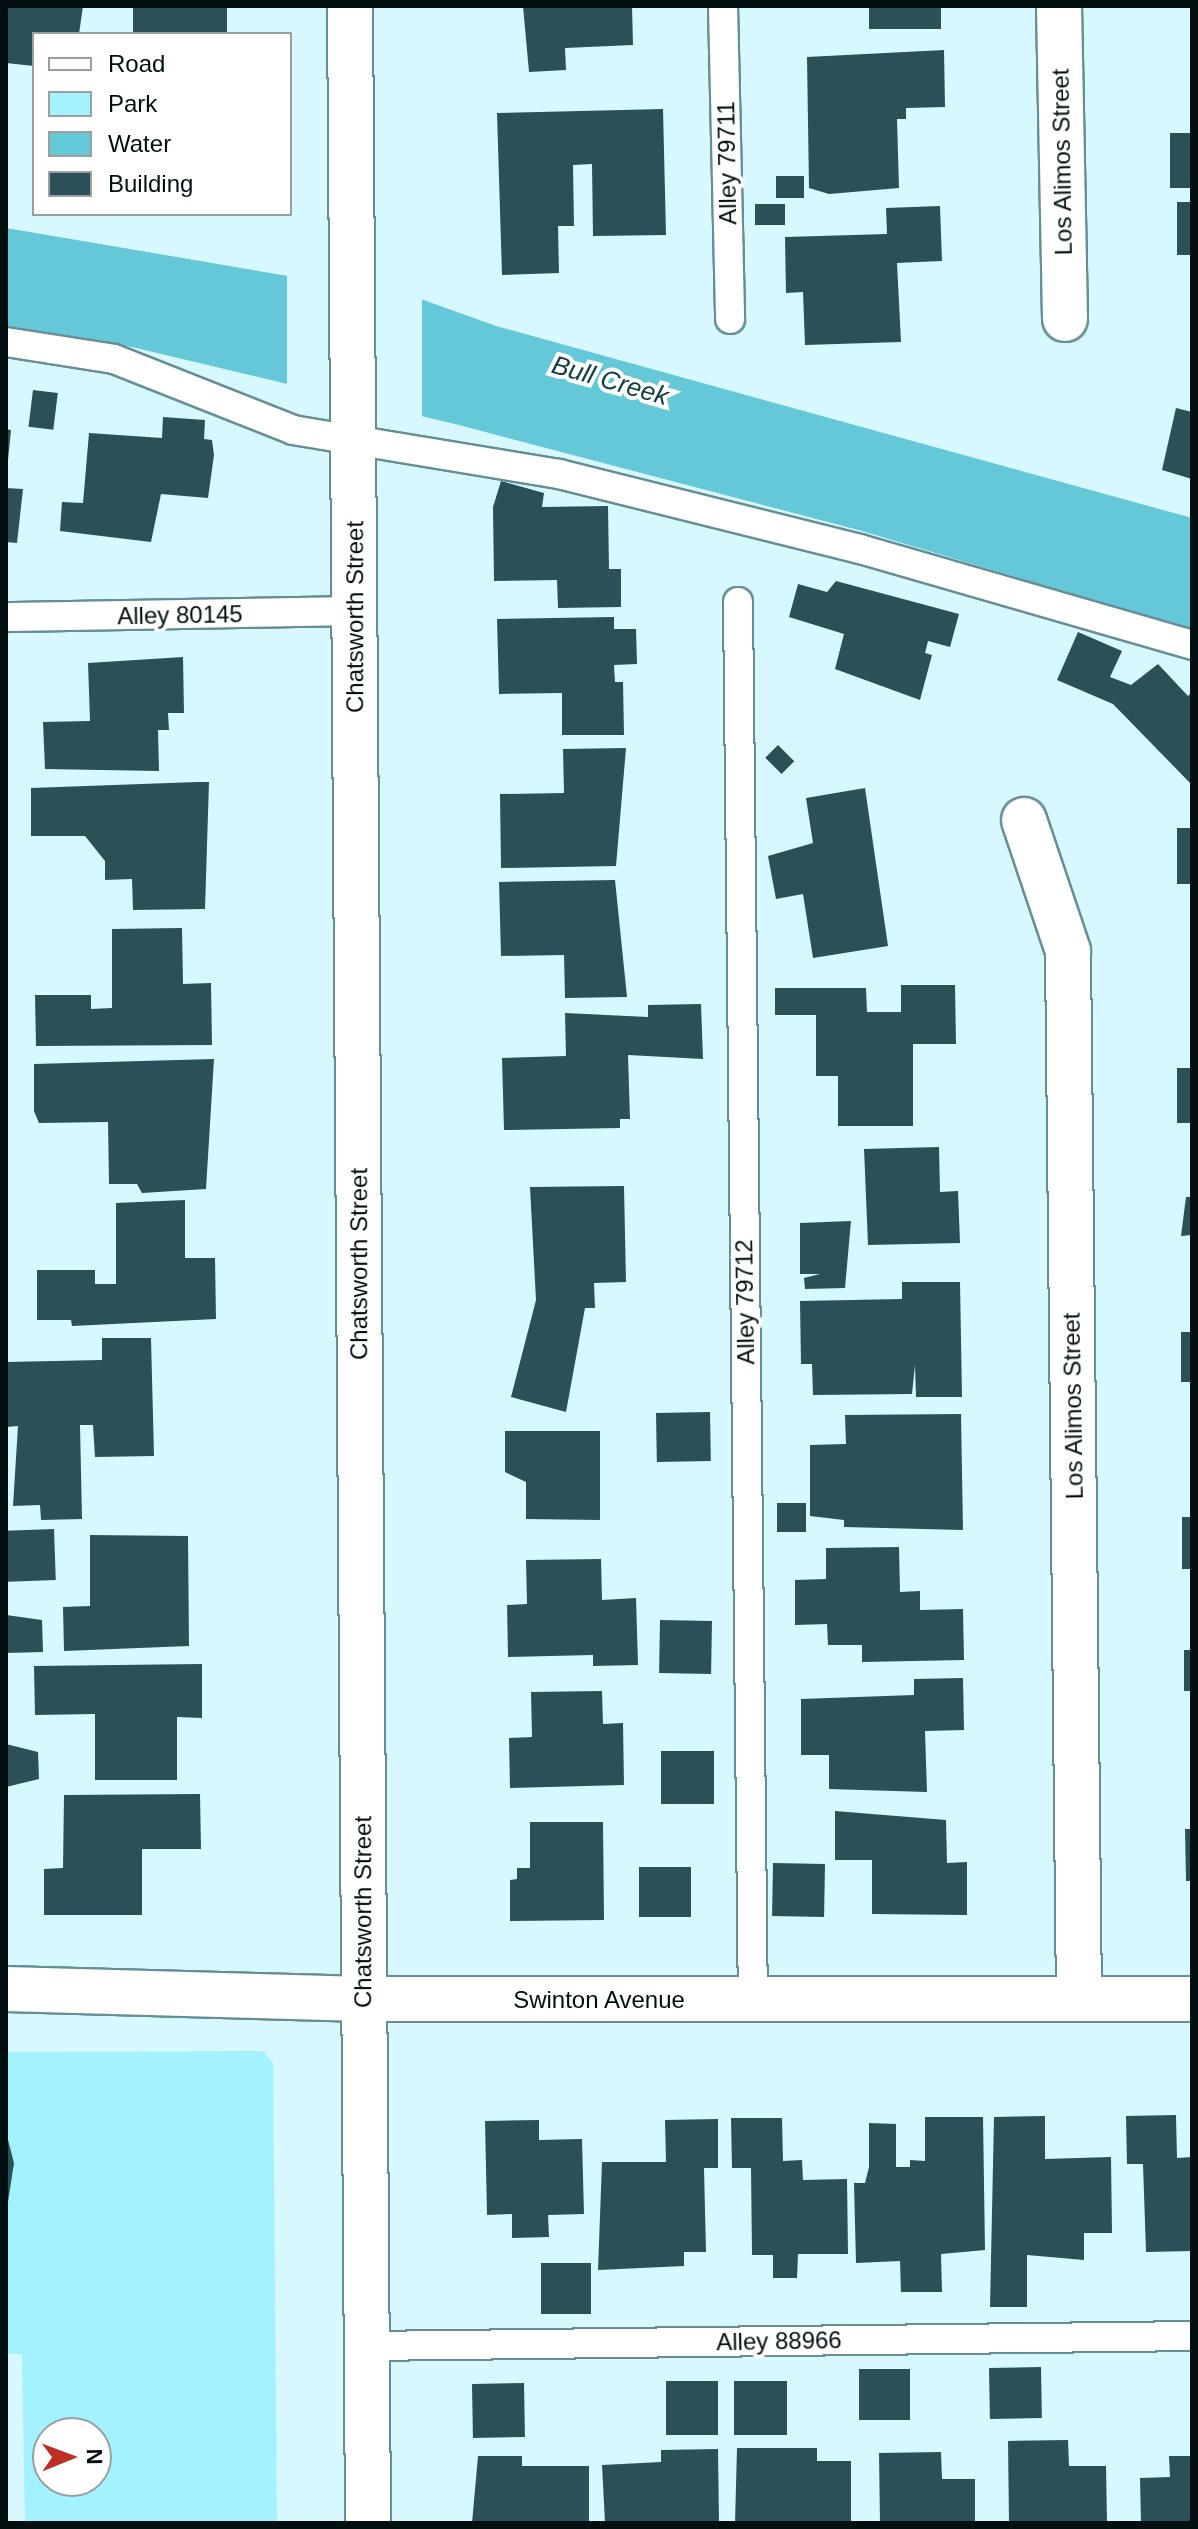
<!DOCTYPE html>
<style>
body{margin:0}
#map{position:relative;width:1198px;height:2529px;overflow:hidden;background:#d6f8fe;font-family:Arial,sans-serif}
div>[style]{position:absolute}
.green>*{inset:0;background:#a4f1ff}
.water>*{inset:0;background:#64c8d9}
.pier>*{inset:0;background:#d6f8fe}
.building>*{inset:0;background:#2b5057;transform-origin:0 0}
.roads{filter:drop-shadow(2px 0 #678e95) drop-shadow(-2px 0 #678e95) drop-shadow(0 2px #678e95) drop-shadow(0 -2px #678e95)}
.service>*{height:28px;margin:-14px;padding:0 14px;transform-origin:14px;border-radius:14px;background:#fff}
.minor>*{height:44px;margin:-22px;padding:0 22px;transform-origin:22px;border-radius:22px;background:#fff}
.secondary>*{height:44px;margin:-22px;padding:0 22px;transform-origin:22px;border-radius:22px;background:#fff}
span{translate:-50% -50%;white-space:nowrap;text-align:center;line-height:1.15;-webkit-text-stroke:8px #fff;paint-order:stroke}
.street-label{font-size:24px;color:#020f11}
.water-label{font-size:26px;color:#0f3e45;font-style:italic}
.frame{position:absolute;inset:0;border:8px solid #020f11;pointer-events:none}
.legend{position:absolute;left:32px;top:32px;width:260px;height:184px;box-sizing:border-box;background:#fff;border:2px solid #9a9fa0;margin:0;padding:10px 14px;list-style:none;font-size:24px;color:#020f11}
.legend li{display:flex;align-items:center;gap:16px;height:40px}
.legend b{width:40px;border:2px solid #9a9fa0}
.north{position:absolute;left:32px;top:2417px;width:80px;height:80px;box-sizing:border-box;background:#fff;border:2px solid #9a9fa0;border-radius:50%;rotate:89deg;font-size:22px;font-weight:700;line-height:32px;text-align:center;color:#020f11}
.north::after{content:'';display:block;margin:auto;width:28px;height:36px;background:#be3024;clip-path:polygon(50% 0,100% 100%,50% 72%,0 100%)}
</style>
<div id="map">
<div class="green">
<div style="clip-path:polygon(evenodd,263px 2051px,273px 2063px,277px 2523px,25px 2523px,22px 2354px,6px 2354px,6px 2211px,14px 2163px,6px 2132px,6px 2052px,263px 2051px,48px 2433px,96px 2433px,96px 2481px,48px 2481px,48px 2433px)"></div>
</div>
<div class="water">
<div style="clip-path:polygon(6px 228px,418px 298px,496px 326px,1192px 518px,1192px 630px,862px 531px,459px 425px,132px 347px,6px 328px)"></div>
</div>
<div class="pier">
<div style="clip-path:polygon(287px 272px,422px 295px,422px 423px,287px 392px)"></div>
</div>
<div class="building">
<div style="clip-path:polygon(6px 6px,83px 6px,79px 34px,34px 34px,34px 66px,6px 63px)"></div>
<div style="left:133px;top:6px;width:94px;height:28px"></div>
<div style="clip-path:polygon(523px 6px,632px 6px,633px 45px,565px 48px,566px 70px,529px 72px)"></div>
<div style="left:869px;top:6px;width:72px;height:23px"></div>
<div style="clip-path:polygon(944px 50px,945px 107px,906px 108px,906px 119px,897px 119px,899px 188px,829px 194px,809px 188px,807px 57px)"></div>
<div style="clip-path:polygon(663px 109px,666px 235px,593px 236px,592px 164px,573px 165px,574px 226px,558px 226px,559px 273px,502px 275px,497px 113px)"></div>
<div style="left:1192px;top:133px;width:55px;height:22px;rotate:90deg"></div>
<div style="left:776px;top:176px;width:28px;height:22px"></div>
<div style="left:1177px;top:202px;width:15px;height:53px"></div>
<div style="left:785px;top:204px;width:21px;height:30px;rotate:90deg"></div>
<div style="clip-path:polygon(940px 206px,942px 261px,897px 263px,901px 342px,805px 345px,803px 292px,786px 293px,785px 237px,887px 234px,886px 208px)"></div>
<div style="left:33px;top:390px;width:25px;height:37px;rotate:7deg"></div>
<div style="clip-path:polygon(1176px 408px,1192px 412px,1192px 479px,1162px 470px)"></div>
<div style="clip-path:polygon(163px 417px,205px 420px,204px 439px,212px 440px,214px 455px,208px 498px,161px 494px,151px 542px,60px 531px,62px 502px,83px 503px,89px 433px,162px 438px)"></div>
<div style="clip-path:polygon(6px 429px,11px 430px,8px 460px,6px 460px)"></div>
<div style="clip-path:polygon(501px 481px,544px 493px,542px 507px,608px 506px,609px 569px,621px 569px,621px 607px,558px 608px,557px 580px,494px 581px,493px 507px)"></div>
<div style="clip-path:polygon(6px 488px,23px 489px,17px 543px,6px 542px)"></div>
<div style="clip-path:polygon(836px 581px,959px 614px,950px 647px,928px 641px,925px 653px,932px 655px,920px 700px,835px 669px,844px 634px,789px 617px,798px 584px,827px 592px)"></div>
<div style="clip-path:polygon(614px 617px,614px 629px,636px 629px,637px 664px,614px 665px,615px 682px,623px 682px,624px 735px,562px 735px,562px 693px,499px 694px,497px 619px)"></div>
<div style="clip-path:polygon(1078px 632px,1122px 651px,1110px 677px,1131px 685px,1158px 664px,1188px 696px,1192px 692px,1192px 785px,1113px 704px,1057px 680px)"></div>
<div style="clip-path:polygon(183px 657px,184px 713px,168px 713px,169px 730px,158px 730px,159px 771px,45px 769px,43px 722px,90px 721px,88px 663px)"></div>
<div style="left:778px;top:745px;width:23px;height:18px;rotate:45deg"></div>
<div style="clip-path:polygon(626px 748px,616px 866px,501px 868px,500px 794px,564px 793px,563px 749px)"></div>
<div style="clip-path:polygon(197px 782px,209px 782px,205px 909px,133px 910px,132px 879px,105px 880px,105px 861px,85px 836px,31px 836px,31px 788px)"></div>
<div style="clip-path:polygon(865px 788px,888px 946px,813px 958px,803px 894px,776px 899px,768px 856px,813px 843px,806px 798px)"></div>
<div style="left:1177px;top:828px;width:15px;height:56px"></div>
<div style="clip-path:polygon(615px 880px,627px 997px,565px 998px,564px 955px,501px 956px,499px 882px)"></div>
<div style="clip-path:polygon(182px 928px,183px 984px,211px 983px,212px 1045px,36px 1046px,35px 995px,91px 995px,91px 1009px,112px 1008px,112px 929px)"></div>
<div style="clip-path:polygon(901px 985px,955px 985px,956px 1044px,913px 1044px,913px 1126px,838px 1126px,838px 1076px,816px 1076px,816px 1015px,775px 1015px,775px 988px,866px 988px,867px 1012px,901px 1012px)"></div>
<div style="clip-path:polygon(701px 1004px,703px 1059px,628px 1055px,630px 1119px,620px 1119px,620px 1128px,504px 1130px,502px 1058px,566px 1056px,565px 1013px,648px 1017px,648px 1005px)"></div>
<div style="clip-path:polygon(214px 1059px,206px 1189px,142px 1193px,137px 1184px,109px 1184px,108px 1122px,39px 1123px,34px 1111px,34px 1064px)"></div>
<div style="left:1177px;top:1068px;width:15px;height:55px"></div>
<div style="clip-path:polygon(939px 1147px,940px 1192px,958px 1191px,960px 1243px,868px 1245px,864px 1149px)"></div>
<div style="clip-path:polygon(624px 1186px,626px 1282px,594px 1283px,595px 1308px,585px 1308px,566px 1412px,511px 1397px,536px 1300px,530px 1187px)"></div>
<div style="clip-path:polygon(1186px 1197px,1192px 1197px,1192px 1235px,1181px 1236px)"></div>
<div style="clip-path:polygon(185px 1200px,185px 1258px,215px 1258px,216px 1319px,72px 1326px,71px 1320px,37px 1320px,37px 1270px,95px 1270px,95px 1284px,116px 1284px,116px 1203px)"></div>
<div style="clip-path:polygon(851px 1221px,845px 1288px,805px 1289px,804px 1278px,820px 1274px,800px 1274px,800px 1223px)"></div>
<div style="clip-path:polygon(902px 1282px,960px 1282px,962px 1397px,916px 1397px,915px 1365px,912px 1394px,813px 1395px,812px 1364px,801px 1364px,800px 1301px,902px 1299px)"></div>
<div style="left:1181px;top:1332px;width:11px;height:50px"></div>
<div style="clip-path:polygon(102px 1338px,151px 1338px,154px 1456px,95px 1457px,93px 1425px,80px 1425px,82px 1519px,41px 1520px,40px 1505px,13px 1506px,18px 1426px,6px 1427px,6px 1362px,102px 1360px)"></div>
<div style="left:710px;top:1412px;width:49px;height:54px;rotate:89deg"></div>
<div style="clip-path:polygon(961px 1414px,963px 1530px,844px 1527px,844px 1520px,810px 1516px,810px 1445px,846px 1444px,845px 1415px)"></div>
<div style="clip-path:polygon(505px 1431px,600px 1431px,600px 1520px,526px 1519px,526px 1482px,505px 1472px)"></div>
<div style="left:806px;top:1503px;width:29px;height:29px;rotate:90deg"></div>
<div style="left:1182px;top:1517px;width:10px;height:52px"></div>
<div style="left:54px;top:1529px;width:51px;height:48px;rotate:88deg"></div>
<div style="clip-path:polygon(90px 1535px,188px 1536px,189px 1646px,64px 1651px,63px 1607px,90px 1606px)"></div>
<div style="clip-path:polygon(899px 1547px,900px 1592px,920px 1591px,920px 1610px,963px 1609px,964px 1660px,862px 1662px,862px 1645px,828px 1645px,827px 1624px,795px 1625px,795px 1580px,826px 1579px,826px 1548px)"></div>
<div style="clip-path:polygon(601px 1559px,602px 1600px,636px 1598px,638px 1665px,593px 1666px,593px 1655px,508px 1657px,507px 1605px,527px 1604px,526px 1560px)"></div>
<div style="clip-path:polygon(6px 1615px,42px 1620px,43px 1652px,6px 1653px)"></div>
<div style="left:660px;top:1620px;width:52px;height:53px;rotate:1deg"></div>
<div style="left:1184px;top:1650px;width:8px;height:41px"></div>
<div style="clip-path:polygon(202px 1664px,202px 1718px,177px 1717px,177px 1780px,95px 1780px,95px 1714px,35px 1715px,34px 1666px)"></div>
<div style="clip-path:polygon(963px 1678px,964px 1730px,925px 1731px,927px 1792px,829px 1789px,829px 1755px,801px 1755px,801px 1699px,914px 1695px,914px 1679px)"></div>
<div style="clip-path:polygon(602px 1691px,603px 1724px,623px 1723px,624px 1785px,510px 1788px,509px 1738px,532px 1737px,531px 1692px)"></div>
<div style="clip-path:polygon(6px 1744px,38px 1752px,39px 1779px,6px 1787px)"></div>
<div style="left:661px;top:1751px;width:53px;height:53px"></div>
<div style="clip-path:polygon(200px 1794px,201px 1849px,142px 1849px,142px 1915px,44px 1915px,44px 1869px,63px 1868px,64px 1795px)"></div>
<div style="clip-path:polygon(835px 1811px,946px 1820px,947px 1863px,967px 1862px,967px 1915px,872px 1914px,872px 1860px,835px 1860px)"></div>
<div style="clip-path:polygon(530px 1822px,603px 1822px,604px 1920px,510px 1921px,510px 1880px,517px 1879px,517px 1868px,530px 1868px)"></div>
<div style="clip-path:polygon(1185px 1829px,1192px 1829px,1192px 1881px,1186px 1881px)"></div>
<div style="left:773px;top:1863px;width:52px;height:53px;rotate:1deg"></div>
<div style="left:691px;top:1867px;width:50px;height:52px;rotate:90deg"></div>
<div style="clip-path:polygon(1176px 2115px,1177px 2158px,1192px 2157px,1192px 2251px,1146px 2252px,1143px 2164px,1127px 2164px,1126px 2116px)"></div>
<div style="clip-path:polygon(1045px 2116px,1045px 2159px,1111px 2157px,1112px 2233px,1084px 2233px,1084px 2260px,1027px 2255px,1027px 2307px,990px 2307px,994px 2117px)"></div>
<div style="clip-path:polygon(925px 2117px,983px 2117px,985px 2250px,941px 2254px,942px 2292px,901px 2292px,900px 2261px,856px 2263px,854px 2183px,865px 2183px,869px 2167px,869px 2123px,896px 2124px,896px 2167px,910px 2167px,910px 2160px,925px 2161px)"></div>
<div style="clip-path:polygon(731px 2118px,782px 2118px,783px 2161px,802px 2160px,803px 2180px,847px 2179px,848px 2254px,798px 2254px,797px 2278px,773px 2278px,773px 2255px,752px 2255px,751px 2168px,732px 2168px)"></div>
<div style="clip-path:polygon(718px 2119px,718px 2168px,704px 2168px,706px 2252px,684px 2252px,684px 2266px,598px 2270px,602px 2162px,666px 2162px,665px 2120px)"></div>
<div style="clip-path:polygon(539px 2120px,539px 2140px,582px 2139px,584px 2214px,548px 2215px,549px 2237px,512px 2238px,512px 2214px,487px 2215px,485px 2121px)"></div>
<div style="clip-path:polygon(7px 2136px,14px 2163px,8px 2202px,6px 2202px)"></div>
<div style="left:541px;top:2263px;width:50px;height:51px"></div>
<div style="left:1041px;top:2367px;width:51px;height:52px;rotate:89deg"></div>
<div style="left:859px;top:2369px;width:51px;height:51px"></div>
<div style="left:666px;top:2381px;width:52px;height:54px"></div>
<div style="left:734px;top:2381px;width:53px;height:54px"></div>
<div style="left:524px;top:2383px;width:54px;height:52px;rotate:89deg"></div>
<div style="clip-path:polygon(1068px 2440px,1069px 2466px,1106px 2466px,1107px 2523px,1009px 2523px,1008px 2441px)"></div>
<div style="clip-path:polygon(737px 2448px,817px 2448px,817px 2461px,851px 2461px,851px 2523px,735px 2523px)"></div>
<div style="clip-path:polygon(718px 2449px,719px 2523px,605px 2523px,602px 2465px,661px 2462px,661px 2450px)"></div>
<div style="clip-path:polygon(941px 2452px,942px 2479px,975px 2479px,975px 2523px,880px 2523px,879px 2453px)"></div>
<div style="clip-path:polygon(478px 2456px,522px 2456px,522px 2466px,589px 2466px,589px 2523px,472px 2523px)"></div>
<div style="clip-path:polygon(1169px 2456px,1192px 2456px,1192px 2523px,1141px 2523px,1140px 2478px,1170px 2477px)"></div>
</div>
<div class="roads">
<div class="service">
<div style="left:723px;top:6px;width:313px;rotate:88.7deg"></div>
<div style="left:6px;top:342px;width:109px;rotate:8.9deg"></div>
<div style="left:114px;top:359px;width:193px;rotate:21.6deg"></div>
<div style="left:293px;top:430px;width:270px;rotate:9.4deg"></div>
<div style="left:559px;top:474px;width:310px;rotate:14deg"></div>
<div style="left:860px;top:549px;width:346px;rotate:16.1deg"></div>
<div style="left:738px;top:602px;width:1399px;rotate:89.39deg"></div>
<div style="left:6px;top:617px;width:349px;rotate:-1deg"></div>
<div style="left:367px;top:2346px;width:825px;rotate:-0.69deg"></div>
</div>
<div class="minor">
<div style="left:1059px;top:6px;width:313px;rotate:88.9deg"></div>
<div style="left:1024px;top:820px;width:138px;rotate:71.4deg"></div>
<div style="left:1068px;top:951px;width:1048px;rotate:89.4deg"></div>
<div style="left:6px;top:1989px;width:358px;rotate:1.6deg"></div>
<div style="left:364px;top:1999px;width:828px"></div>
</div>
<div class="secondary">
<div style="left:350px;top:6px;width:2517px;rotate:89.59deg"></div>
</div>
</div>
<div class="street-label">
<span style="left:1062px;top:162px;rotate:-91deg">Los Alimos Street</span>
<span style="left:727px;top:163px;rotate:-91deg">Alley 79711</span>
<span style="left:180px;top:615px;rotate:-1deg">Alley 80145</span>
<span style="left:355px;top:617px;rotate:-90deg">Chatsworth Street</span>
<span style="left:359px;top:1264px;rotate:-90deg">Chatsworth Street</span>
<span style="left:745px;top:1302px;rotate:-91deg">Alley 79712</span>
<span style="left:1073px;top:1406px;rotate:-91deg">Los Alimos Street</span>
<span style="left:363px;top:1912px;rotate:-90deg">Chatsworth Street</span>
<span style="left:599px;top:2000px">Swinton Avenue</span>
<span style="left:779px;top:2341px;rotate:-1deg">Alley 88966</span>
</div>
<div class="water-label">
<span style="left:610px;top:381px;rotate:16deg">Bull Creek</span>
</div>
<div class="frame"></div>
<ul class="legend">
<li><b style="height:10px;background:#fff"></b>Road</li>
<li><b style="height:22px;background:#a4f1ff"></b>Park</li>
<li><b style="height:22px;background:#64c8d9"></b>Water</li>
<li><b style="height:22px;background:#2b5057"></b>Building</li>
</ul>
<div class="north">N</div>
</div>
